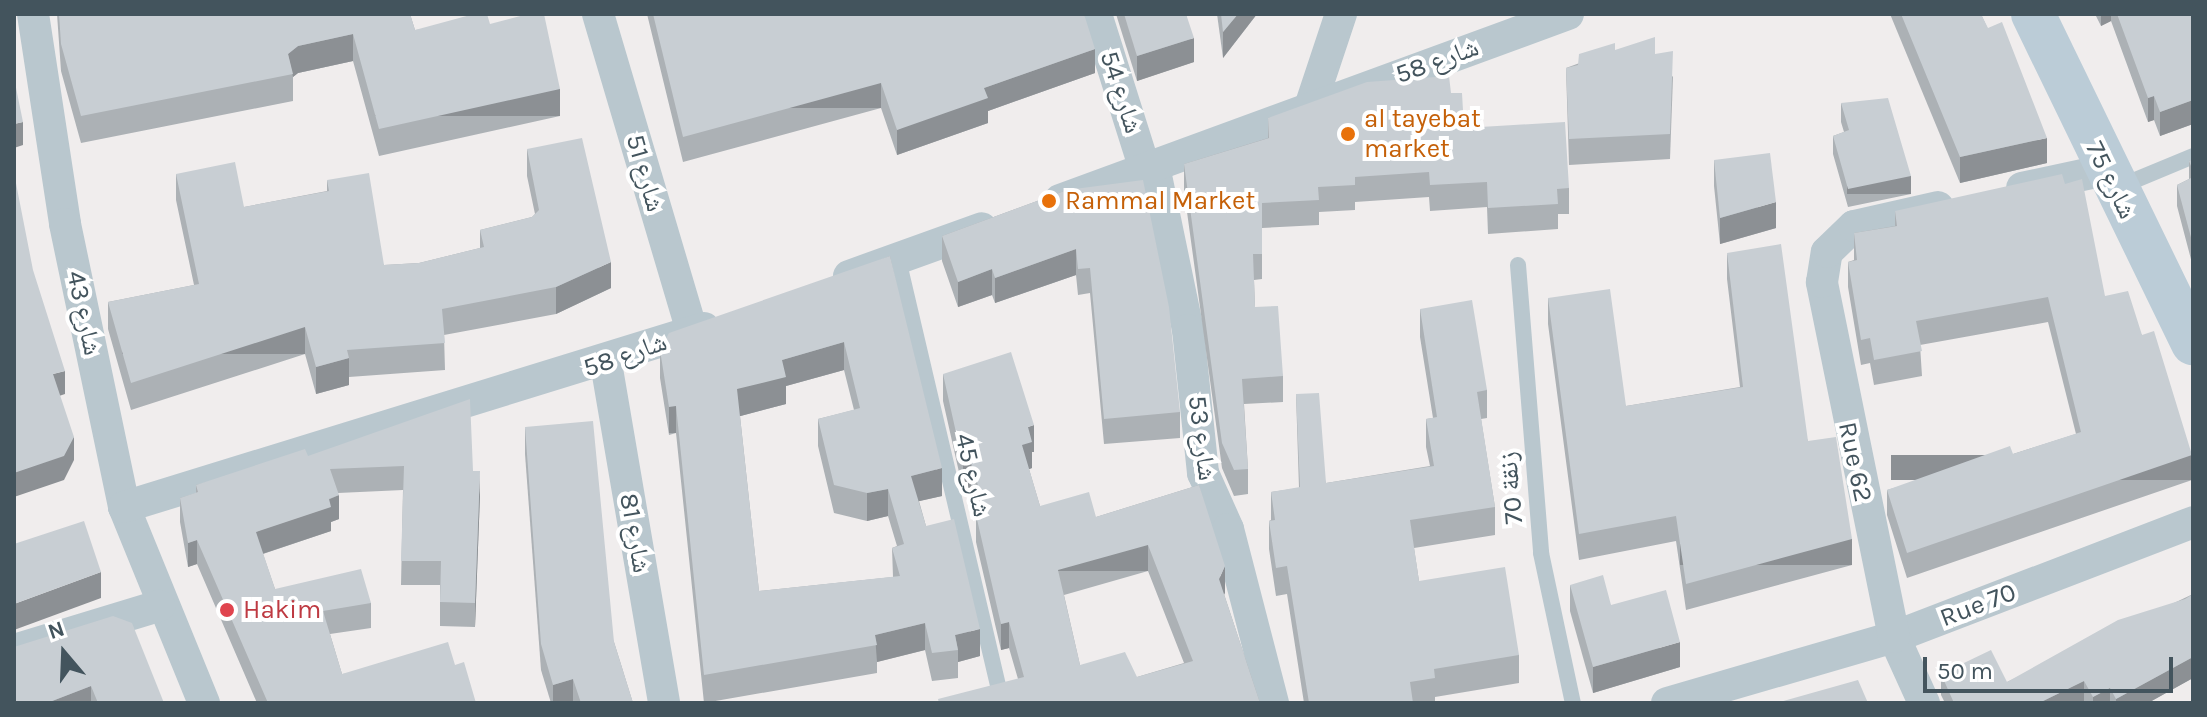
<!DOCTYPE html>
<meta charset="utf-8">
<style>
body{margin:0}
#map{position:relative;width:2207px;height:717px;overflow:hidden;background:#f0eded;font-family:Karla,"Noto Naskh Arabic",sans-serif}
div>[style]{position:absolute}
.lane>*{height:16px;margin:-8px;padding:0 8px;transform-origin:8px;border-radius:8px;background:#b9c7ce}
.street>*{height:32px;margin:-16px;padding:0 16px;transform-origin:16px;border-radius:16px;background:#b9c7ce}
.secondary>*{height:44px;margin:-22px;padding:0 22px;transform-origin:22px;border-radius:22px;background:#bbccd7}
.wall>*{inset:0;background:#acb1b5}
.shaded-wall>*{inset:0;background:#8c9094;transform-origin:0 0}
.building>*{inset:0;background:#c8ced3}
.dots>*{width:22px;height:22px;translate:-50% -50%;box-sizing:border-box;border:4px solid #fff;border-radius:50%}
span{translate:-50% -50%;white-space:nowrap;text-align:center;line-height:1.15;-webkit-text-stroke:8px #fff;paint-order:stroke}
.street-label{font-size:26px;color:#43545d}
.food-label{font-size:26px;color:#c56008}
.left{translate:0 -50%;text-align:left}
.health-label{font-size:26px;color:#be3a42}
.frame{position:absolute;inset:0;border:16px solid #43545d;pointer-events:none}
.north{position:absolute;left:24px;top:613px;width:80px;height:80px;-webkit-text-stroke:6px #fff;paint-order:stroke;rotate:341deg;font-size:22px;font-weight:700;line-height:32px;text-align:center;color:#43545d}
.north::after{content:'';display:block;margin:auto;width:28px;height:36px;background:#43545d;clip-path:polygon(50% 0,100% 100%,50% 72%,0 100%)}
.scale{position:absolute;left:1923px;top:657px;width:250px;height:36px;box-sizing:border-box;border:4px solid #43545d;border-top:0;padding-left:10px;font-size:24px;line-height:28px;white-space:nowrap;color:#43545d;-webkit-text-stroke:6px #fff;paint-order:stroke}
</style>
<div id="map">
<div class="lane">
<div style="left:2121px;top:186px;width:78px;rotate:-22.6deg"></div>
<div style="left:898px;top:259px;width:456px;rotate:76.8deg"></div>
<div style="left:1518px;top:265px;width:289px;rotate:85.4deg"></div>
<div style="left:1541px;top:553px;width:153px;rotate:78deg"></div>
</div>
<div class="street">
<div style="left:33px;top:14px;width:212px;rotate:81.3deg"></div>
<div style="left:65px;top:224px;width:289px;rotate:78.2deg"></div>
<div style="left:124px;top:507px;width:212px;rotate:67.8deg"></div>
<div style="left:598px;top:14px;width:332px;rotate:73.5deg"></div>
<div style="left:1096px;top:14px;width:163px;rotate:72.5deg"></div>
<div style="left:1310px;top:107px;width:98px;rotate:-71.6deg"></div>
<div style="left:1154px;top:166px;width:167px;rotate:78.3deg"></div>
<div style="left:1188px;top:330px;width:144px;rotate:84deg"></div>
<div style="left:1203px;top:473px;width:61px;rotate:65.9deg"></div>
<div style="left:1228px;top:529px;width:180px;rotate:75.5deg"></div>
<div style="left:2022px;top:188px;width:85px;rotate:-12.2deg"></div>
<div style="left:1060px;top:200px;width:541px;rotate:-20.11deg"></div>
<div style="left:849px;top:276px;width:141px;rotate:-19.8deg"></div>
<div style="left:606px;top:363px;width:345px;rotate:80.3deg"></div>
<div style="left:124px;top:507px;width:607px;rotate:-17.15deg"></div>
<div style="left:14px;top:650px;width:152px;rotate:-16.9deg"></div>
<div style="left:1667px;top:703px;width:236px;rotate:-16.2deg"></div>
<div style="left:1894px;top:637px;width:320px;rotate:-21deg"></div>
<div style="left:1924px;top:703px;width:72px;rotate:-114.4deg"></div>
<div style="left:1894px;top:637px;width:362px;rotate:-101.5deg"></div>
<div style="left:1822px;top:282px;width:30px;rotate:-81deg"></div>
<div style="left:1827px;top:252px;width:37px;rotate:-44deg"></div>
<div style="left:1854px;top:226px;width:86px;rotate:-12.7deg"></div>
</div>
<div class="secondary">
<div style="left:2033px;top:14px;width:366px;rotate:64.1deg"></div>
</div>
<div class="wall">
<div style="clip-path:polygon(57px 14px,410px 14px,415px 30px,490px 24px,560px 116px,379px 156px,353px 61px,298px 73px,293px 77px,293px 101px,81px 143px,61px 71px)"></div>
<div style="clip-path:polygon(647px 14px,1084px 14px,1095px 73px,988px 111px,988px 123px,897px 155px,881px 108px,683px 162px)"></div>
<div style="clip-path:polygon(1116px 14px,1186px 14px,1194px 62px,1137px 81px)"></div>
<div style="clip-path:polygon(1217px 14px,1257px 14px,1223px 58px)"></div>
<div style="clip-path:polygon(1890px 14px,1981px 14px,2047px 163px,1960px 183px)"></div>
<div style="clip-path:polygon(2095px 14px,2193px 14px,2193px 124px,2160px 136px,2154px 120px,2148px 122px,2111px 21px,2101px 26px)"></div>
<div style="clip-path:polygon(1615px 50px,1655px 54px,1673px 77px,1670px 159px,1569px 165px,1566px 68px)"></div>
<div style="clip-path:polygon(1451px 93px,1464px 128px,1569px 188px,1569px 214px,1558px 214px,1558px 229px,1488px 234px,1487px 207px,1430px 211px,1429px 197px,1355px 202px,1355px 210px,1319px 212px,1319px 225px,1262px 228px,1262px 279px,1254px 280px,1255px 307px,1283px 376px,1283px 402px,1244px 404px,1248px 469px,1248px 494px,1234px 496px,1222px 468px,1184px 190px,1184px 164px,1268px 138px,1268px 118px)"></div>
<div style="clip-path:polygon(1841px 103px,1911px 194px,1848px 207px,1833px 154px,1833px 136px,1844px 132px,1841px 122px)"></div>
<div style="clip-path:polygon(527px 149px,611px 288px,556px 314px,444px 335px,445px 370px,349px 377px,349px 385px,316px 394px,305px 354px,131px 410px,108px 329px,108px 302px,194px 285px,176px 200px,176px 174px,244px 207px,327px 191px,327px 180px,384px 265px,419px 263px,480px 248px,480px 230px,532px 217px,535px 214px,527px 176px)"></div>
<div style="clip-path:polygon(2193px 159px,2193px 267px,2177px 206px,2177px 185px,2189px 179px,2189px 161px)"></div>
<div style="clip-path:polygon(1714px 160px,1776px 228px,1720px 244px,1714px 186px)"></div>
<div style="clip-path:polygon(1067px 190px,1180px 412px,1180px 438px,1104px 444px,1090px 293px,1078px 295px,1076px 275px,995px 303px,992px 295px,958px 307px,942px 261px,942px 236px)"></div>
<div style="clip-path:polygon(1895px 211px,2105px 296px,2142px 335px,2192px 480px,1907px 578px,1887px 515px,1887px 490px,2013px 454px,2076px 434px,2048px 322px,1920px 345px,1922px 376px,1874px 385px,1870px 363px,1861px 365px,1848px 287px,1848px 262px,1854px 260px,1854px 233px,1895px 226px)"></div>
<div style="clip-path:polygon(1727px 253px,1808px 441px,1852px 565px,1686px 610px,1676px 541px,1579px 560px,1548px 324px,1548px 298px,1626px 406px,1740px 387px,1727px 279px)"></div>
<div style="clip-path:polygon(evenodd,890px 256px,942px 496px,919px 501px,926px 526px,980px 656px,958px 662px,958px 678px,932px 681px,925px 650px,877px 662px,877px 673px,704px 703px,676px 433px,669px 435px,660px 378px,660px 350px,890px 256px,844px 370px,854px 410px,818px 419px,818px 446px,834px 513px,867px 521px,888px 516px,897px 546px,892px 548px,893px 577px,759px 591px,740px 416px,786px 404px,786px 386px,844px 370px)"></div>
<div style="clip-path:polygon(1420px 309px,1487px 390px,1487px 418px,1481px 419px,1495px 507px,1495px 535px,1414px 548px,1419px 581px,1519px 655px,1519px 683px,1435px 697px,1435px 703px,1304px 703px,1287px 594px,1276px 596px,1269px 549px,1269px 521px,1271px 520px,1271px 492px,1299px 488px,1296px 394px,1326px 483px,1430px 466px,1426px 447px,1426px 419px,1433px 418px,1420px 337px)"></div>
<div style="clip-path:polygon(evenodd,943px 374px,1034px 452px,1032px 452px,1032px 468px,1029px 469px,1040px 506px,1096px 517px,1199px 485px,1224px 594px,1260px 703px,1018px 679px,1009px 648px,1001px 650px,976px 542px,976px 515px,979px 514px,971px 488px,963px 490px,943px 401px,943px 374px,1148px 571px,1184px 663px,1137px 677px,1080px 665px,1064px 595px,1148px 571px)"></div>
<div style="clip-path:polygon(525px 427px,614px 642px,633px 703px,551px 703px,541px 670px,525px 454px)"></div>
<div style="clip-path:polygon(308px 456px,473px 471px,480px 495px,475px 627px,440px 626px,440px 585px,401px 585px,403px 490px,338px 493px,339px 519px,331px 522px,331px 531px,263px 554px,275px 589px,371px 603px,371px 628px,330px 634px,342px 674px,455px 665px,476px 703px,257px 703px,197px 564px,188px 567px,180px 522px,180px 498px,196px 493px,196px 485px)"></div>
<div style="clip-path:polygon(1570px 585px,1611px 605px,1680px 667px,1593px 693px,1570px 611px)"></div>
<div style="clip-path:polygon(2193px 594px,2193px 678px,2148px 703px,2085px 703px,2084px 701px,2081px 703px,1945px 703px,1941px 695px,1941px 674px,2007px 682px)"></div>
<div style="clip-path:polygon(14px 647px,164px 703px,14px 703px)"></div>
</div>
<div class="shaded-wall">
<div style="clip-path:polygon(1238px 14px,1257px 14px,1223px 58px,1223px 32px)"></div>
<div style="clip-path:polygon(2101px 14px,2111px 14px,2111px 21px,2101px 26px)"></div>
<div style="clip-path:polygon(353px 34px,353px 61px,298px 73px,293px 77px,288px 54px,298px 46px)"></div>
<div style="clip-path:polygon(1194px 38px,1194px 62px,1137px 81px,1137px 56px)"></div>
<div style="clip-path:polygon(1095px 49px,1095px 73px,988px 111px,988px 123px,897px 155px,897px 130px,984px 88px)"></div>
<div style="left:881px;top:83px;width:25px;height:205px;rotate:90deg"></div>
<div style="left:560px;top:89px;width:27px;height:185px;rotate:90deg"></div>
<div style="clip-path:polygon(2154px 96px,2154px 120px,2148px 122px,2148px 98px)"></div>
<div style="clip-path:polygon(2193px 100px,2193px 124px,2160px 136px,2160px 112px)"></div>
<div style="clip-path:polygon(23px 122px,23px 145px,14px 148px,14px 124px)"></div>
<div style="clip-path:polygon(2047px 138px,2047px 163px,1960px 183px,1960px 157px)"></div>
<div style="left:1911px;top:176px;width:18px;height:64px;rotate:90deg"></div>
<div style="clip-path:polygon(1776px 202px,1776px 228px,1720px 244px,1720px 218px)"></div>
<div style="clip-path:polygon(1076px 249px,1076px 275px,995px 303px,995px 278px)"></div>
<div style="clip-path:polygon(611px 262px,611px 288px,556px 314px,556px 287px)"></div>
<div style="clip-path:polygon(992px 269px,992px 295px,958px 307px,958px 282px)"></div>
<div style="left:305px;top:327px;width:27px;height:183px;rotate:90deg"></div>
<div style="clip-path:polygon(844px 342px,844px 370px,786px 386px,786px 404px,737px 417px,737px 389px,782px 360px)"></div>
<div style="clip-path:polygon(349px 358px,349px 385px,316px 394px,316px 367px)"></div>
<div style="clip-path:polygon(65px 371px,65px 394px,53px 398px,53px 374px)"></div>
<div style="left:676px;top:406px;width:27px;height:7px;rotate:90deg"></div>
<div style="clip-path:polygon(1034px 425px,1034px 452px,1032px 452px,1032px 468px,1022px 472px,1022px 445px,1028px 427px)"></div>
<div style="clip-path:polygon(74px 437px,74px 460px,64px 480px,14px 497px,14px 473px)"></div>
<div style="left:2192px;top:455px;width:25px;height:301px;rotate:90deg"></div>
<div style="clip-path:polygon(971px 462px,971px 488px,963px 490px,963px 464px)"></div>
<div style="clip-path:polygon(942px 468px,942px 496px,911px 503px,911px 476px)"></div>
<div style="clip-path:polygon(480px 471px,480px 495px,475px 627px,475px 603px)"></div>
<div style="clip-path:polygon(888px 489px,888px 516px,867px 521px,867px 493px)"></div>
<div style="clip-path:polygon(339px 495px,339px 519px,331px 522px,331px 531px,256px 556px,256px 532px)"></div>
<div style="left:1852px;top:539px;width:26px;height:172px;rotate:90deg"></div>
<div style="clip-path:polygon(197px 540px,197px 564px,188px 567px,188px 543px)"></div>
<div style="left:1148px;top:545px;width:26px;height:93px;rotate:90deg"></div>
<div style="clip-path:polygon(1225px 566px,1225px 593px,1219px 605px,1219px 579px)"></div>
<div style="clip-path:polygon(101px 572px,101px 598px,14px 630px,14px 604px)"></div>
<div style="clip-path:polygon(1009px 622px,1009px 648px,1001px 650px,1001px 624px)"></div>
<div style="clip-path:polygon(925px 623px,925px 650px,877px 662px,875px 635px)"></div>
<div style="clip-path:polygon(980px 629px,980px 656px,958px 662px,958px 650px,955px 635px)"></div>
<div style="clip-path:polygon(1680px 642px,1680px 667px,1593px 693px,1593px 667px)"></div>
<div style="clip-path:polygon(2193px 657px,2193px 678px,2148px 703px,2116px 703px,2116px 699px)"></div>
<div style="clip-path:polygon(573px 679px,573px 703px,553px 703px,553px 685px)"></div>
<div style="clip-path:polygon(2084px 681px,2084px 701px,2081px 703px,2039px 703px)"></div>
<div style="clip-path:polygon(91px 686px,91px 703px,47px 703px)"></div>
<div style="clip-path:polygon(2110px 688px,2110px 703px,2093px 703px,2093px 697px)"></div>
</div>
<div class="building">
<div style="clip-path:polygon(59px 14px,410px 14px,415px 30px,474px 14px,487px 14px,490px 24px,528px 14px,544px 14px,560px 89px,379px 129px,353px 34px,298px 46px,288px 54px,293px 74px,81px 116px,61px 44px)"></div>
<div style="clip-path:polygon(653px 14px,1084px 14px,1095px 49px,984px 88px,988px 98px,897px 130px,881px 83px,683px 137px)"></div>
<div style="clip-path:polygon(1124px 14px,1186px 14px,1194px 38px,1137px 56px)"></div>
<div style="clip-path:polygon(1221px 14px,1238px 14px,1223px 32px)"></div>
<div style="clip-path:polygon(1901px 14px,1981px 14px,1988px 28px,2002px 22px,2047px 138px,1960px 157px)"></div>
<div style="clip-path:polygon(2117px 14px,2193px 14px,2193px 100px,2160px 112px,2154px 96px,2148px 98px)"></div>
<div style="clip-path:polygon(1655px 37px,1655px 54px,1673px 51px,1670px 134px,1569px 139px,1566px 68px,1578px 65px,1579px 54px,1615px 43px,1615px 50px)"></div>
<div style="clip-path:polygon(1449px 76px,1451px 93px,1462px 93px,1464px 128px,1565px 122px,1569px 188px,1557px 189px,1558px 204px,1488px 208px,1487px 182px,1430px 185px,1429px 172px,1355px 177px,1355px 185px,1318px 187px,1319px 200px,1262px 203px,1262px 254px,1253px 254px,1255px 307px,1278px 306px,1283px 376px,1242px 379px,1248px 469px,1234px 470px,1222px 443px,1184px 164px,1269px 138px,1268px 118px,1367px 82px)"></div>
<div style="clip-path:polygon(14px 78px,23px 122px,14px 124px)"></div>
<div style="clip-path:polygon(1888px 98px,1911px 176px,1848px 189px,1833px 136px,1849px 130px,1841px 103px)"></div>
<div style="clip-path:polygon(582px 138px,611px 262px,556px 287px,442px 309px,445px 343px,347px 350px,349px 358px,316px 367px,305px 327px,131px 383px,108px 302px,199px 284px,176px 174px,235px 162px,244px 207px,329px 191px,327px 180px,369px 173px,384px 265px,419px 263px,484px 247px,480px 230px,532px 217px,539px 210px,527px 149px)"></div>
<div style="clip-path:polygon(1770px 153px,1776px 202px,1720px 218px,1714px 160px)"></div>
<div style="clip-path:polygon(2193px 159px,2193px 171px,2189px 161px)"></div>
<div style="clip-path:polygon(14px 173px,33px 270px,65px 371px,53px 374px,74px 437px,64px 456px,14px 473px)"></div>
<div style="clip-path:polygon(2062px 174px,2065px 184px,2082px 179px,2105px 296px,2128px 291px,2142px 335px,2154px 331px,2192px 455px,1907px 553px,1887px 490px,2010px 446px,2013px 454px,2081px 432px,2048px 297px,1916px 321px,1922px 351px,1874px 360px,1870px 338px,1861px 340px,1848px 262px,1857px 260px,1854px 233px,1897px 226px,1895px 211px)"></div>
<div style="clip-path:polygon(2193px 177px,2193px 245px,2177px 185px)"></div>
<div style="clip-path:polygon(1143px 180px,1169px 307px,1180px 412px,1104px 419px,1090px 268px,1078px 269px,1076px 249px,995px 278px,992px 269px,958px 282px,942px 236px,1067px 190px)"></div>
<div style="clip-path:polygon(1781px 244px,1808px 441px,1836px 437px,1852px 539px,1686px 584px,1676px 516px,1579px 534px,1548px 298px,1610px 289px,1626px 406px,1743px 387px,1727px 253px)"></div>
<div style="clip-path:polygon(evenodd,890px 256px,942px 468px,911px 476px,926px 526px,954px 519px,980px 629px,955px 635px,958px 650px,932px 653px,925px 623px,875px 635px,877px 645px,704px 675px,676px 406px,669px 407px,660px 350px,669px 333px,890px 256px,844px 342px,860px 408px,818px 419px,834px 485px,867px 493px,888px 489px,904px 544px,892px 548px,900px 576px,759px 591px,737px 389px,786px 377px,782px 360px,844px 342px)"></div>
<div style="clip-path:polygon(1472px 300px,1487px 390px,1477px 392px,1495px 507px,1410px 520px,1419px 581px,1505px 567px,1519px 655px,1434px 669px,1435px 678px,1410px 682px,1413px 703px,1309px 703px,1287px 566px,1276px 568px,1269px 521px,1275px 520px,1271px 492px,1300px 487px,1296px 394px,1319px 393px,1326px 483px,1434px 466px,1426px 419px,1437px 417px,1420px 309px)"></div>
<div style="clip-path:polygon(evenodd,1011px 352px,1034px 425px,1028px 427px,1032px 442px,1022px 445px,1040px 506px,1089px 492px,1096px 517px,1199px 485px,1225px 566px,1219px 579px,1260px 703px,939px 703px,938px 699px,1024px 677px,1009px 622px,1001px 624px,976px 515px,986px 513px,971px 462px,963px 464px,943px 374px,1011px 352px,1148px 545px,1193px 661px,1137px 677px,1125px 652px,1080px 665px,1058px 570px,1148px 545px)"></div>
<div style="clip-path:polygon(470px 399px,473px 471px,480px 471px,475px 603px,440px 602px,441px 561px,401px 561px,404px 466px,330px 469px,339px 495px,329px 499px,331px 507px,256px 532px,275px 589px,361px 569px,371px 603px,323px 611px,342px 674px,448px 642px,455px 665px,464px 662px,476px 703px,268px 703px,197px 540px,188px 543px,180px 498px,198px 492px,196px 485px,305px 449px,308px 456px)"></div>
<div style="clip-path:polygon(593px 421px,614px 642px,633px 703px,581px 703px,573px 679px,553px 685px,541px 644px,525px 427px)"></div>
<div style="clip-path:polygon(84px 521px,101px 572px,14px 604px,14px 544px)"></div>
<div style="clip-path:polygon(1603px 575px,1611px 605px,1666px 590px,1680px 642px,1593px 667px,1570px 585px)"></div>
<div style="clip-path:polygon(2193px 594px,2193px 657px,2116px 699px,2110px 688px,2093px 697px,2084px 681px,2039px 703px,1954px 703px,1941px 674px,1991px 650px,2007px 682px,2118px 620px,2185px 599px)"></div>
<div style="clip-path:polygon(113px 616px,132px 623px,164px 703px,98px 703px,91px 686px,47px 703px,14px 703px,14px 647px)"></div>
<div style="clip-path:polygon(1858px 680px,1868px 703px,1776px 703px)"></div>
</div>
<div class="dots">
<div style="left:1348px;top:134px;background:#e8710a"></div>
<div style="left:1049px;top:201px;background:#e8710a"></div>
<div style="left:227px;top:610px;background:#e0444e"></div>
</div>
<div class="street-label">
<span style="left:1437px;top:61px;rotate:-20deg">شارع 58</span>
<span style="left:1121px;top:92px;rotate:72deg">شارع 54</span>
<span style="left:645px;top:173px;rotate:74deg">شارع 51</span>
<span style="left:2111px;top:180px;rotate:64deg">شارع 75</span>
<span style="left:84px;top:313px;rotate:78deg">شارع 43</span>
<span style="left:625px;top:355px;rotate:-19deg">شارع 58</span>
<span style="left:1202px;top:438px;rotate:83deg">شارع 53</span>
<span style="left:1855px;top:462px;rotate:78deg">Rue 62</span>
<span style="left:973px;top:475px;rotate:77deg">شارع 45</span>
<span style="left:1511px;top:488px;rotate:-95deg">زنقة 70</span>
<span style="left:635px;top:533px;rotate:80deg">شارع 81</span>
<span style="left:1978px;top:605px;rotate:-21deg">Rue 70</span>
</div>
<div class="food-label">
<span class="left" style="left:1364px;top:134px">al tayebat<br>market</span>
<span class="left" style="left:1065px;top:201px">Rammal Market</span>
</div>
<div class="health-label">
<span class="left" style="left:243px;top:610px">Hakim</span>
</div>
<div class="frame"></div>
<div class="north">N</div>
<div class="scale">50 m</div>
</div>
